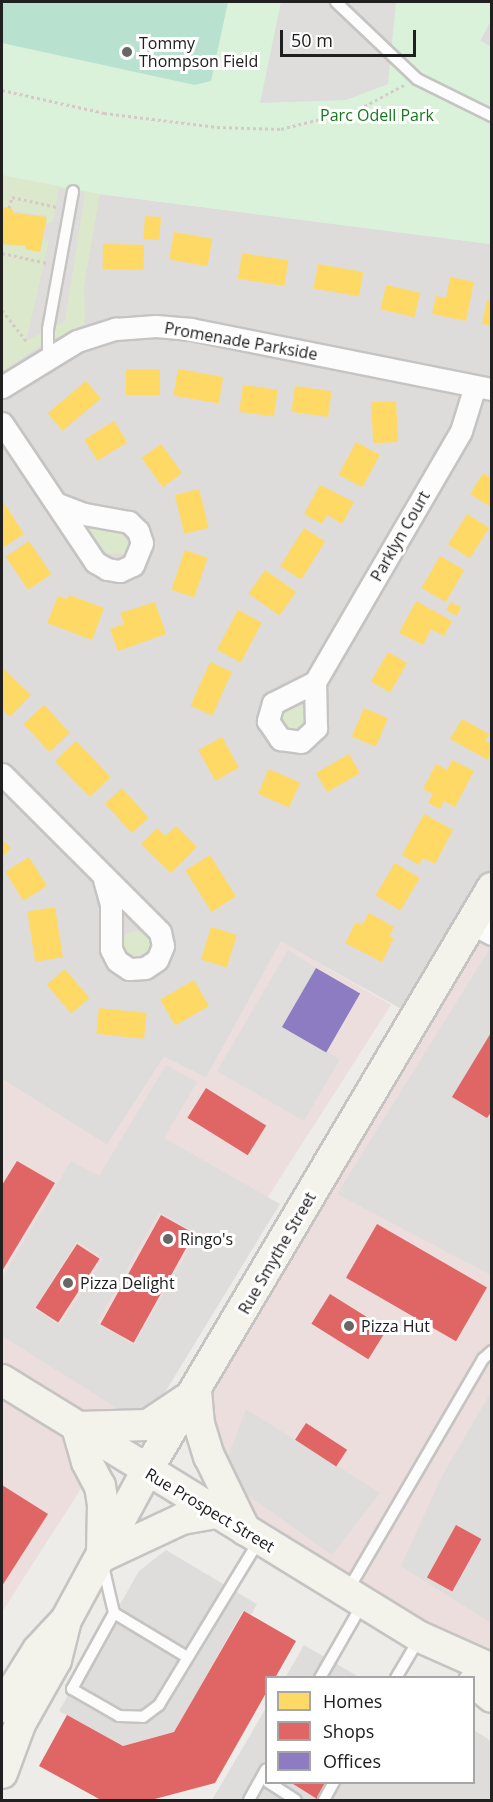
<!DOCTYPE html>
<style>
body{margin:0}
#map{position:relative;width:493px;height:1802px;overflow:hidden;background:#eeece9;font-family:"Open Sans",sans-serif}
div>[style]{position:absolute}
.residential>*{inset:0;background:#dddcda}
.commercial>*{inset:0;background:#ebdedc}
.grass>*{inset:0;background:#dbe8cb}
.round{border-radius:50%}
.park>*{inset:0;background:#daf2d9}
.pitch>*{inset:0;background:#b8e1cf}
.parking>*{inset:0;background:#dedddc}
.homes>*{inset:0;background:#ffd966;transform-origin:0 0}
.shops>*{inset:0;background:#e06666;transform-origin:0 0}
.offices>*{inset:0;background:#8e7cc3;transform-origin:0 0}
.path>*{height:3px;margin-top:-1.5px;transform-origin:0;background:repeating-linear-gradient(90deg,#d6cac8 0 3px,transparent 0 6px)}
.roads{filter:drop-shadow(2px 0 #c5c4c3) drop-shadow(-2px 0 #c5c4c3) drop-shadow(0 2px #c5c4c3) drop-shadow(0 -2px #c5c4c3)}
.service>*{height:10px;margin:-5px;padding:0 5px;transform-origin:5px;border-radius:5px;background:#fcfcfc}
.minor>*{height:21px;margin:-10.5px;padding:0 10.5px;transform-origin:10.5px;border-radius:10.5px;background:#fcfcfc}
.secondary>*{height:30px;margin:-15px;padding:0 15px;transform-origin:15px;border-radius:15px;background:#f3f3ec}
.dots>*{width:16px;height:16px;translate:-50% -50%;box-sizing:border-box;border:3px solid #fff;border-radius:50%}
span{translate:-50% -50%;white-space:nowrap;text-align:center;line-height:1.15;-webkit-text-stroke:6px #fff;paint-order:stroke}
.poi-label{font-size:16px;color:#202020}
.left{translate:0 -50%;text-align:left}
.park-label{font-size:16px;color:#15771c}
.street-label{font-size:16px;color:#202020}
.frame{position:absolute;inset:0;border:3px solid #202020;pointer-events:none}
.legend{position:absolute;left:265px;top:1676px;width:210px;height:108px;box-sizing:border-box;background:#fff;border:2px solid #a6a6a6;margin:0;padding:8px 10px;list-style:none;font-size:18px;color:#202020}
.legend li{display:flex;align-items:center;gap:12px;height:30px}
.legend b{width:30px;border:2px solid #a6a6a6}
.scale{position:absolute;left:280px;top:30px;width:136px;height:27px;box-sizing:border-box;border:3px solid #202020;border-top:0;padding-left:8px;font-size:18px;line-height:21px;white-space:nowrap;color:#202020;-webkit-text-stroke:4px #fff;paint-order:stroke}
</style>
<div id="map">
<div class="residential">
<div style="clip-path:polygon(491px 20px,491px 47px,480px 41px)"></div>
<div style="clip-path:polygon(2px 175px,100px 194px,491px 244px,491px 888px,416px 1017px,281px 942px,206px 1078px,164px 1057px,107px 1145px,2px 1079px)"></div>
</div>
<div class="commercial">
<div style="clip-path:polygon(491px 888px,491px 1669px,238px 1521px,202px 1390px,347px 1098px)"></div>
<div style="clip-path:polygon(281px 941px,391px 1005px,2px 1612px,2px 1079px,107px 1145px,164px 1057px,206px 1078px)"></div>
</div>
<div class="grass">
<div style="clip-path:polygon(2px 174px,100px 194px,84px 286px,85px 324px,40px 346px,2px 372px,2px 244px,26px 246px,26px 249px,40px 252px,43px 238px,49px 241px,27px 340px,65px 321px,53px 222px,46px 224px,47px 216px,2px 210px)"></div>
<div style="clip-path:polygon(88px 524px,123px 534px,129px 542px,125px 554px,107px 554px,86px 527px)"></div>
<div class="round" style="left:281px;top:703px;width:26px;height:26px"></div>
<div class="round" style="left:122px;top:931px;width:28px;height:28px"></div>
</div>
<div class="park">
<div style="clip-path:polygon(2px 2px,491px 2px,491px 20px,480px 40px,491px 47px,491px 244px,100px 194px,2px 175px)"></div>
</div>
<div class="pitch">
<div style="clip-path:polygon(2px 2px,228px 2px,211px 81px,195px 85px,2px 43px)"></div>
</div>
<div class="parking">
<div style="clip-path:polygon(281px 2px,396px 2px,388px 84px,346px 100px,260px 103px)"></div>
<div style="clip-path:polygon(59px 188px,85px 193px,65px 321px,26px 341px,49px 242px,43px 238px,46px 224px,53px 222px)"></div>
<div style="clip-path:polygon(491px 947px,491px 1275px,337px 1194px)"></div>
<div style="clip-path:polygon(288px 950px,316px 968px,283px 1027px,340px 1059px,304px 1121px,217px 1071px)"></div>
<div style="clip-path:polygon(evenodd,166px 1065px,197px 1082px,164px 1138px,280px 1204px,156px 1407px,144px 1414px,125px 1413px,2px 1336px,2px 1278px,71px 1161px,99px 1176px,166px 1065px,159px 1212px,198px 1234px,134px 1345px,97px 1323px,159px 1212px,166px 1065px,77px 1241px,103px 1259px,60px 1325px,34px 1309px,77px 1241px)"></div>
<div style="clip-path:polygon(491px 1392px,491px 1623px,401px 1566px,442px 1476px)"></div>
<div style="clip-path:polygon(246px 1409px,380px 1493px,332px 1555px,221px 1476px)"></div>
<div style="clip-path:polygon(166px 1550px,257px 1604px,251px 1615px,243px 1611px,174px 1732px,123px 1746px,59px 1711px,139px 1571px)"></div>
<div style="clip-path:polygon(304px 1645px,359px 1677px,285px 1678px)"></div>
<div style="clip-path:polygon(266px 1708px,266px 1782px,474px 1782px,474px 1730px,491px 1741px,491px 1800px,212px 1800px)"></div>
</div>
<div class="homes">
<div style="clip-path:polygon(5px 207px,13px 209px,13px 213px,47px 217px,40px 252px,25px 249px,26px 246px,2px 244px,2px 210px)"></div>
<div style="left:145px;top:216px;width:16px;height:23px;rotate:4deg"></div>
<div style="left:174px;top:232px;width:39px;height:28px;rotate:10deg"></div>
<div style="left:103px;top:244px;width:41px;height:25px;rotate:1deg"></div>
<div style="left:242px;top:253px;width:47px;height:26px;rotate:9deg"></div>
<div style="left:318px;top:264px;width:46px;height:25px;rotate:10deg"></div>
<div style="clip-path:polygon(450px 277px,474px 282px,466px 321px,432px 314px,436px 296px,446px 298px)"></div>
<div style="left:386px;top:285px;width:35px;height:25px;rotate:13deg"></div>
<div style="clip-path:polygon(487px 300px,492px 301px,492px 326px,482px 324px)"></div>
<div style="left:126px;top:369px;width:34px;height:26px"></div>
<div style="left:178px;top:369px;width:46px;height:27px;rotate:10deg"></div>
<div style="left:86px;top:381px;width:23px;height:50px;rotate:50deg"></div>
<div style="left:243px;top:385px;width:35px;height:27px;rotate:8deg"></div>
<div style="left:295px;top:386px;width:37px;height:26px;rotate:8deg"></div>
<div style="left:396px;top:401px;width:41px;height:25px;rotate:87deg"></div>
<div style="left:114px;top:421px;width:25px;height:35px;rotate:58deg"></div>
<div style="left:356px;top:442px;width:27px;height:37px;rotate:28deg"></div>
<div style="left:161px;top:444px;width:36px;height:24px;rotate:54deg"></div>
<div style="clip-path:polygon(483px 473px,492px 478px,492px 508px,470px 494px)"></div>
<div style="clip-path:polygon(320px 485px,354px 502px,342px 524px,327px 515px,322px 524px,304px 514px)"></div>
<div style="left:199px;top:489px;width:40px;height:25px;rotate:76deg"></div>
<div style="clip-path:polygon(2px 500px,24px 534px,4px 547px,2px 542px)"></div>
<div style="left:467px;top:514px;width:26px;height:36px;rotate:32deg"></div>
<div style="left:304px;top:528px;width:25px;height:45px;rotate:32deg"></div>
<div style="left:29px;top:541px;width:40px;height:28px;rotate:56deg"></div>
<div style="left:185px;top:550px;width:24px;height:42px;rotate:19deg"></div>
<div style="left:440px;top:556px;width:28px;height:37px;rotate:30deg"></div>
<div style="left:265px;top:570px;width:38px;height:29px;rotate:35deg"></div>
<div style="clip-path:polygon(69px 595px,104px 608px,92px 640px,47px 623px,58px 596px,67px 599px)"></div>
<div style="clip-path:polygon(416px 601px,452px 621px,444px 636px,431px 629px,423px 645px,399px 633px)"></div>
<div style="clip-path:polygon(155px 602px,166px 634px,118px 651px,110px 629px,124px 624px,120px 613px)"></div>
<div style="clip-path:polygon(451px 602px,461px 607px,457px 616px,446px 610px)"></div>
<div style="left:238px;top:610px;width:27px;height:45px;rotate:28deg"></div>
<div style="left:388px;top:652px;width:22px;height:34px;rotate:30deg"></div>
<div style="left:210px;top:662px;width:24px;height:48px;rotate:24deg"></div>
<div style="clip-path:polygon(4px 669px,31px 695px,10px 717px,2px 709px)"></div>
<div style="left:44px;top:705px;width:38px;height:28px;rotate:47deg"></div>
<div style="left:364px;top:708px;width:26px;height:31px;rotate:23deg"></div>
<div style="clip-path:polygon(462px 719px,489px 734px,485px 741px,492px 744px,488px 760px,450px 739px)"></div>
<div style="left:222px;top:737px;width:35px;height:27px;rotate:61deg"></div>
<div style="left:76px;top:741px;width:50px;height:29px;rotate:46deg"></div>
<div style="left:349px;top:754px;width:22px;height:38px;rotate:60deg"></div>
<div style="clip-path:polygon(452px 760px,474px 771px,455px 807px,444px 801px,440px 809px,428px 803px,433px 794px,423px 789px,436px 764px,447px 770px)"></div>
<div style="left:269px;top:769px;width:34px;height:27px;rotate:24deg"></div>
<div style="left:122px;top:788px;width:40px;height:23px;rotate:48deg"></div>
<div style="clip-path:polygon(424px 814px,453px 830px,435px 864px,423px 858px,419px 865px,402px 855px)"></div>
<div style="clip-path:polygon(176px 826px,197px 847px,171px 873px,141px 844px,157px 828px,165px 836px)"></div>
<div style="clip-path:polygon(2px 839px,11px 848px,2px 857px)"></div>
<div style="left:210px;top:855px;width:49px;height:29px;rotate:58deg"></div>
<div style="left:29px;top:857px;width:34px;height:28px;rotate:58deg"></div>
<div style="left:395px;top:863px;width:29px;height:38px;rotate:31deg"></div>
<div style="left:55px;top:907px;width:51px;height:28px;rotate:81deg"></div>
<div style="clip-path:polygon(369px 913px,394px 927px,389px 936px,394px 938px,382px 962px,345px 943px,356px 922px,362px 925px)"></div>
<div style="left:211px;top:927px;width:27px;height:34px;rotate:17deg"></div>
<div style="left:65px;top:969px;width:38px;height:24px;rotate:50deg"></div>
<div style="left:194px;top:980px;width:30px;height:39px;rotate:60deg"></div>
<div style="left:99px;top:1008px;width:48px;height:26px;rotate:6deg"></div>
</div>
<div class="shops">
<div style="clip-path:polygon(492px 1031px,492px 1111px,487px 1118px,452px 1097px)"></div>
<div style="left:206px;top:1088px;width:71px;height:35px;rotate:32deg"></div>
<div style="clip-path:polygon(17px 1161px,55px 1183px,2px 1271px,2px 1185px)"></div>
<div style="left:161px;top:1215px;width:38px;height:125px;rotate:29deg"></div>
<div style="left:377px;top:1224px;width:127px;height:62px;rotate:30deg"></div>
<div style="left:77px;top:1244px;width:27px;height:76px;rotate:33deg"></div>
<div style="left:330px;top:1294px;width:67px;height:35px;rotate:32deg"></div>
<div style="left:306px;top:1423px;width:49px;height:20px;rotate:33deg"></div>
<div style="clip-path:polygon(2px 1485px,48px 1514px,2px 1586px)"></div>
<div style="left:456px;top:1525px;width:29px;height:60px;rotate:29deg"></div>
<div style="clip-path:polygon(244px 1611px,296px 1641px,275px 1678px,266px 1678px,266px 1693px,215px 1783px,151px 1800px,101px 1800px,39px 1766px,67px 1715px,123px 1746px,174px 1732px)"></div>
<div style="clip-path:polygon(290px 1782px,327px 1782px,317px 1799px)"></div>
</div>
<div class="offices">
<div style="left:316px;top:968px;width:51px;height:68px;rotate:30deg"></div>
</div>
<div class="path">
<div style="left:2px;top:90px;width:105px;rotate:12.7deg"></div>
<div style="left:104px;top:113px;width:114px;rotate:7.1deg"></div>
<div style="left:217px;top:127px;width:64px;rotate:1.8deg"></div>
<div style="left:281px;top:129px;width:81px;rotate:-14.4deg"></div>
<div style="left:359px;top:109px;width:51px;rotate:-28.1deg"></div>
<div style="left:9px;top:208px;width:11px;rotate:-75deg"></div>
<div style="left:12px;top:197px;width:46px;rotate:12.5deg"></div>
<div style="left:2px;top:253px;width:46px;rotate:12.5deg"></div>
<div style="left:2px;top:310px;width:39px;rotate:52deg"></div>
</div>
<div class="roads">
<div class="service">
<div style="left:336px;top:2px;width:112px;rotate:43.5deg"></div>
<div style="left:417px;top:79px;width:84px;rotate:26.3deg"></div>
<div style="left:48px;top:356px;width:27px;rotate:-90deg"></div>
<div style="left:48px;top:329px;width:140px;rotate:-79.7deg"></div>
<div style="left:103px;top:1566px;width:48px;rotate:76.8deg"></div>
<div style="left:114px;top:1613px;width:85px;rotate:31.1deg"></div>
<div style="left:348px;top:1590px;width:268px;rotate:-59.7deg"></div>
<div style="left:483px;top:1359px;width:12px;rotate:-42deg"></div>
<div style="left:114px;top:1613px;width:87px;rotate:118.9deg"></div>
<div style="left:72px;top:1689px;width:54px;rotate:29.9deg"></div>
<div style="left:119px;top:1716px;width:24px;rotate:2deg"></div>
<div style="left:143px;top:1717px;width:20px;rotate:-37deg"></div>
<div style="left:159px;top:1705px;width:194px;rotate:-58.7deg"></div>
<div style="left:320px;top:1678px;width:86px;rotate:-60.2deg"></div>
<div style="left:396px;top:1678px;width:45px;rotate:-59.5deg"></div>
<div style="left:268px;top:1782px;width:33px;rotate:33deg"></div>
<div style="left:249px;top:1800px;width:35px;rotate:-61deg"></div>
<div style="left:324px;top:1800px;width:21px;rotate:-61deg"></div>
</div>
<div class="minor">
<div style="left:2px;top:387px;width:88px;rotate:-31.5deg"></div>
<div style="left:77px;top:341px;width:40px;rotate:-18deg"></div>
<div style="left:115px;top:329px;width:41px;rotate:-4.2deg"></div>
<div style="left:156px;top:326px;width:35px;rotate:5deg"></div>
<div style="left:191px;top:329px;width:307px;rotate:11.3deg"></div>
<div style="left:2px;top:423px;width:167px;rotate:56.2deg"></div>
<div style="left:95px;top:562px;width:14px;rotate:30deg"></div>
<div style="left:107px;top:569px;width:13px;rotate:9deg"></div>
<div style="left:120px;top:571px;width:14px;rotate:-25deg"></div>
<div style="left:133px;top:565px;width:24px;rotate:-68deg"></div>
<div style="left:142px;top:543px;width:13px;rotate:-108deg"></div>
<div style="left:138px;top:531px;width:13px;rotate:-135deg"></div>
<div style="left:129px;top:522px;width:46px;rotate:-169.9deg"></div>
<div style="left:84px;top:514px;width:28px;rotate:-159deg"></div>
<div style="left:315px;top:682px;width:47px;rotate:153.4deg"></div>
<div style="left:273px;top:703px;width:19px;rotate:106deg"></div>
<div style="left:268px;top:721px;width:22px;rotate:56deg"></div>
<div style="left:280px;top:739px;width:21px;rotate:8deg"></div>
<div style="left:301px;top:742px;width:21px;rotate:-43deg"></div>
<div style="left:316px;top:728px;width:46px;rotate:-91.2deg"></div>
<div style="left:315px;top:682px;width:290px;rotate:-59.8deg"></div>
<div style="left:461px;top:431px;width:47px;rotate:-72.7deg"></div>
<div style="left:2px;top:774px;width:223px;rotate:45deg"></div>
<div style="left:160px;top:932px;width:14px;rotate:78deg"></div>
<div style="left:163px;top:946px;width:15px;rotate:113deg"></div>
<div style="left:157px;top:960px;width:14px;rotate:146deg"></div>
<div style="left:145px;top:968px;width:16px;rotate:176deg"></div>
<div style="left:129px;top:969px;width:14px;rotate:-146deg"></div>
<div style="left:117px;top:961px;width:13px;rotate:-117deg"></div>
<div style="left:111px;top:949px;width:45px;rotate:-90deg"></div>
<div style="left:111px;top:904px;width:25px;rotate:-106deg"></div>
<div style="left:471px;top:923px;width:24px;rotate:28deg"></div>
</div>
<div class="secondary">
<div style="left:2px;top:1380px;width:491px;rotate:31.6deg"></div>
<div style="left:420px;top:1637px;width:79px;rotate:24deg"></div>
<div style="left:196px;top:1391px;width:33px;rotate:85deg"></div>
<div style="left:199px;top:1424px;width:34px;rotate:73deg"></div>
<div style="left:209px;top:1456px;width:82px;rotate:64.1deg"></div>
<div style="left:77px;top:1427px;width:36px;rotate:74deg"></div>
<div style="left:87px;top:1462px;width:27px;rotate:62deg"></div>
<div style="left:100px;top:1486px;width:19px;rotate:81deg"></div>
<div style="left:103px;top:1505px;width:46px;rotate:91.2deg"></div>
<div style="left:77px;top:1427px;width:71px;rotate:-1.6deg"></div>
<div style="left:148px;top:1425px;width:45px;rotate:-34deg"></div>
<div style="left:101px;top:1557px;width:89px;rotate:-25.1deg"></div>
<div style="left:182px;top:1519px;width:36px;rotate:-10deg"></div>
<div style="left:474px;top:1682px;width:23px;rotate:40deg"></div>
<div style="left:2px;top:1707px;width:67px;rotate:-57.7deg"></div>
<div style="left:38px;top:1650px;width:41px;rotate:-47deg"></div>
<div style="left:66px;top:1620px;width:168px;rotate:-61.6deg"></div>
<div style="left:146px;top:1472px;width:679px;rotate:-59.35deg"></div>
<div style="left:2px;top:1773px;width:52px;rotate:-69.8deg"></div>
<div style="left:20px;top:1724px;width:73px;rotate:-60.6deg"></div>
<div style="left:56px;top:1660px;width:38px;rotate:-76deg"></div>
</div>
</div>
<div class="dots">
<div style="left:127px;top:52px;background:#686766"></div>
<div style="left:168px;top:1239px;background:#686766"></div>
<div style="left:68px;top:1283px;background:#686766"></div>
<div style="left:349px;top:1326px;background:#686766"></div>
</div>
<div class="poi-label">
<span class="left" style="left:139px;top:52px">Tommy<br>Thompson Field</span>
<span class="left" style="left:180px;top:1239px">Ringo's</span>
<span class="left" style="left:80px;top:1283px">Pizza Delight</span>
<span class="left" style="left:361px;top:1326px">Pizza Hut</span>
</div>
<div class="park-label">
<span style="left:377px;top:115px">Parc Odell Park</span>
</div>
<div class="street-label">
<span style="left:241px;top:341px;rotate:10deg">Promenade Parkside</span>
<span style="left:400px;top:536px;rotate:-60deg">Parklyn Court</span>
<span style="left:277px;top:1253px;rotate:-60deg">Rue Smythe Street</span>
<span style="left:210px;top:1510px;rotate:31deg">Rue Prospect Street</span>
</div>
<div class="frame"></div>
<ul class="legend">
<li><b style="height:16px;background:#ffd966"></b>Homes</li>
<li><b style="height:16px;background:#e06666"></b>Shops</li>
<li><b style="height:16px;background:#8e7cc3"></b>Offices</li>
</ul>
<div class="scale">50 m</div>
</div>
